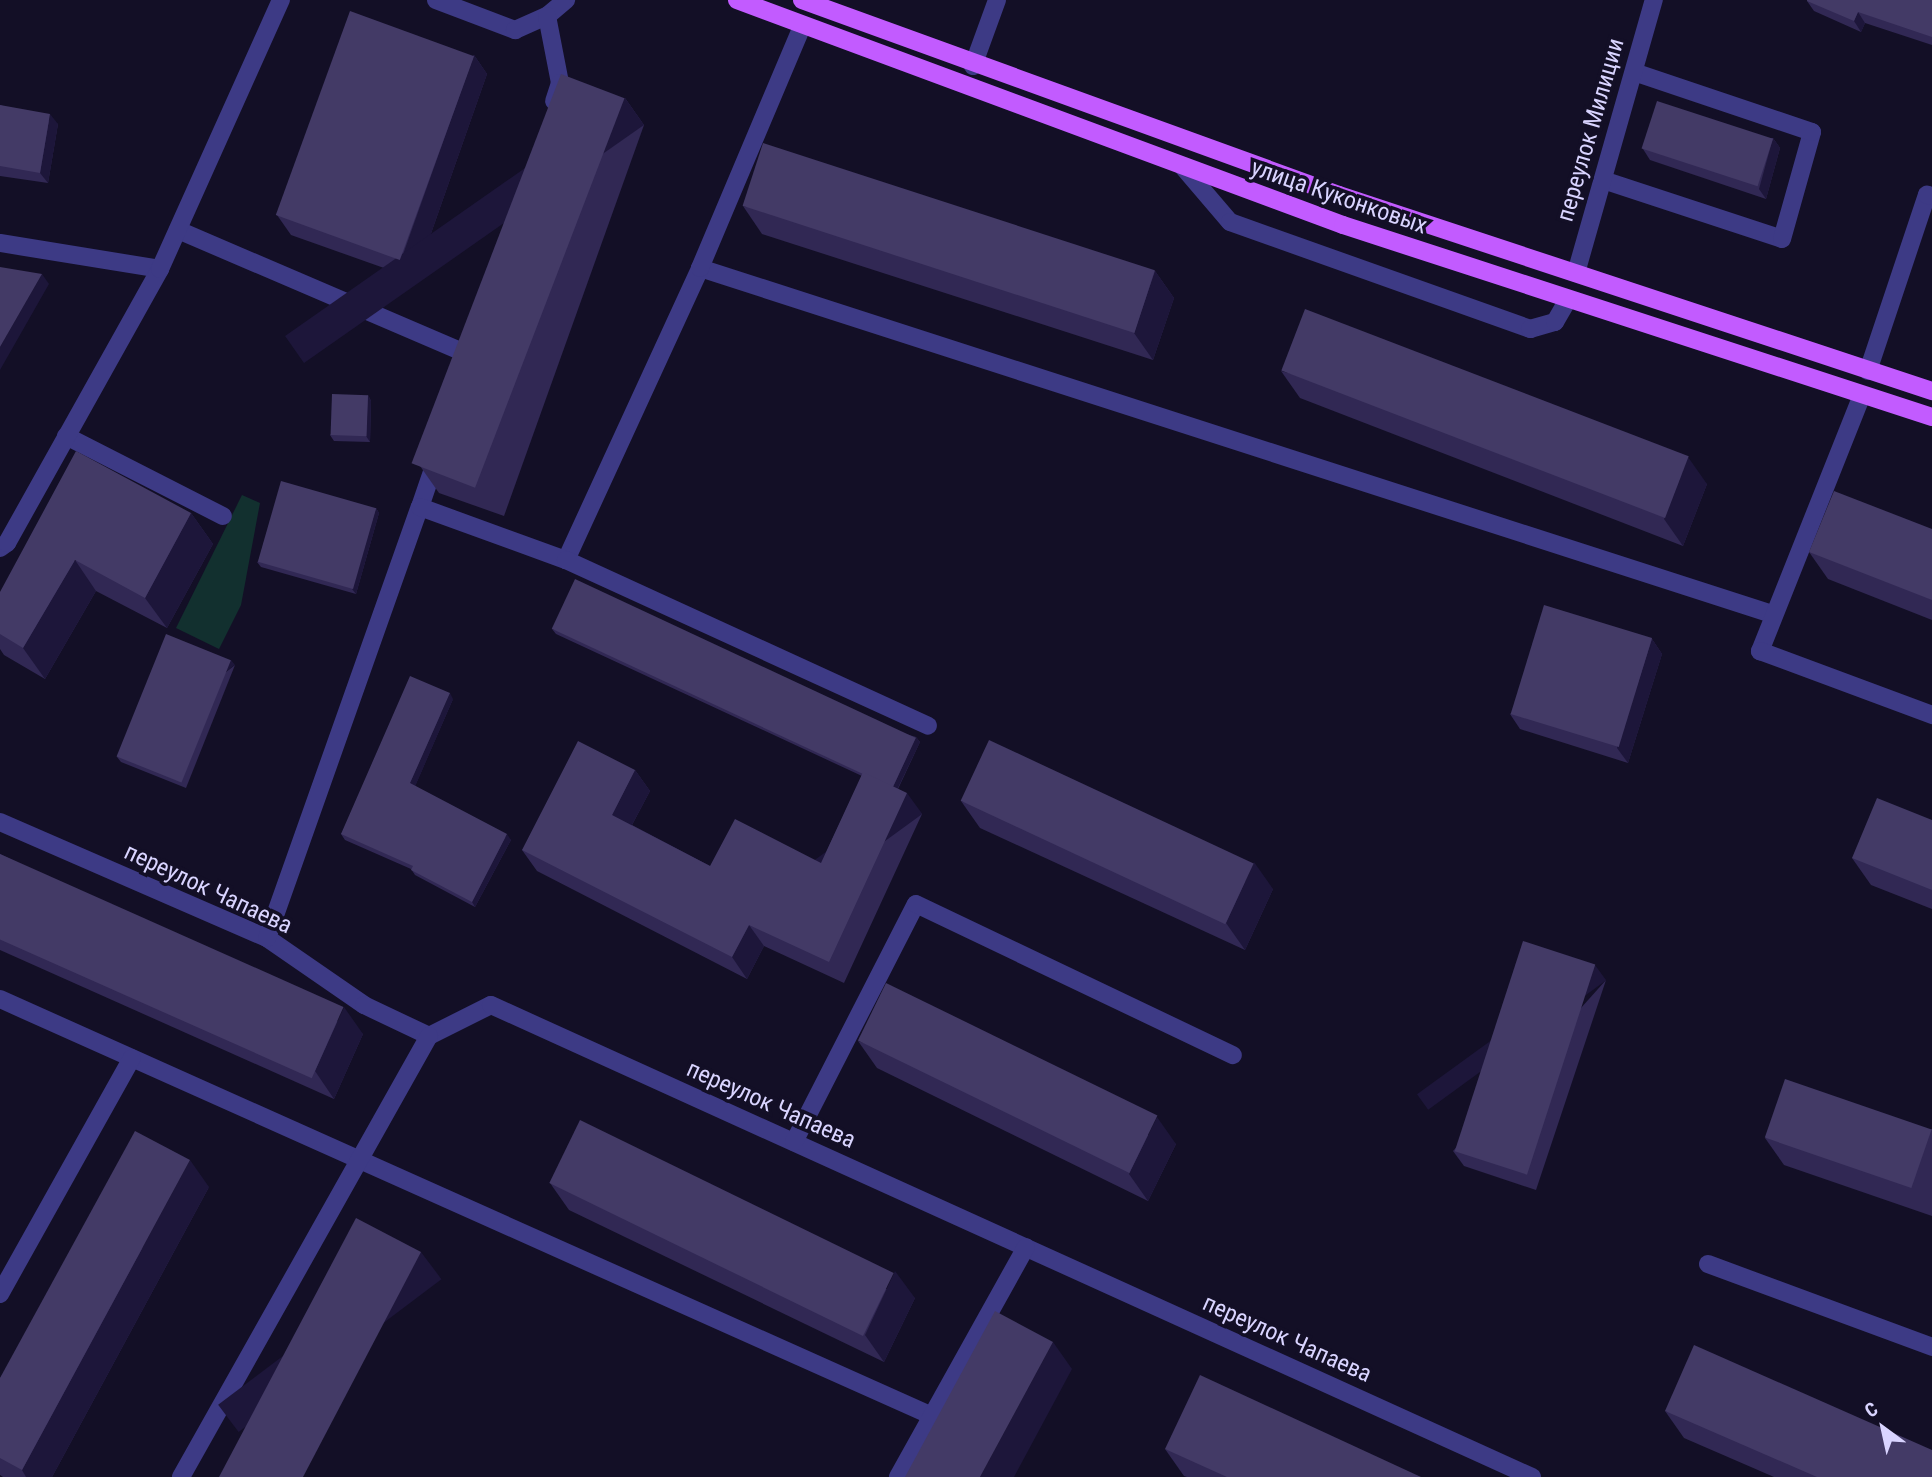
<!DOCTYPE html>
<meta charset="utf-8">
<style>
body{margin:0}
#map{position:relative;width:1932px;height:1477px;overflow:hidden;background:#130f26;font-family:"Roboto Condensed",sans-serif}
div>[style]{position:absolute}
.green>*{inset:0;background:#12302f}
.minor>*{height:18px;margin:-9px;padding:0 9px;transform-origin:9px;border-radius:9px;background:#3d3a85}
.major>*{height:18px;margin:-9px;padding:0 9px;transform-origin:9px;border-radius:9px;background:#c25bff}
.wall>*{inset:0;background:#312854}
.shaded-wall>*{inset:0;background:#1d163a;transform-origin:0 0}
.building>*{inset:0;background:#433a66;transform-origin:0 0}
span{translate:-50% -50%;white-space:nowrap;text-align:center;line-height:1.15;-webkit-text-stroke:7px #130f26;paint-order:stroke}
.street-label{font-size:24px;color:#d9d4ff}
.north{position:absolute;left:1848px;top:1393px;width:70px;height:70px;-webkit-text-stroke:5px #130f26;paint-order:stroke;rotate:327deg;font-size:19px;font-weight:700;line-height:28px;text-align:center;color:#d9d4ff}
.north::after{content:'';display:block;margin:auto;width:24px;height:32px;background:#d9d4ff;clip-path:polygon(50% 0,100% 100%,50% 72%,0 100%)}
</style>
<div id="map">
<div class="green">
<div style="clip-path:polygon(242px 495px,260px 503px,241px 605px,219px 649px,176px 628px)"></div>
</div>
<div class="minor">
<div style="left:436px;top:0;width:85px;rotate:20.8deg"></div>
<div style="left:515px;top:30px;width:35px;rotate:-24deg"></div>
<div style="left:547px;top:16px;width:25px;rotate:-40deg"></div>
<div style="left:547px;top:16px;width:68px;rotate:79deg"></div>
<div style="left:560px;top:83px;width:19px;rotate:108deg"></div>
<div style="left:973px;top:66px;width:70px;rotate:-70deg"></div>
<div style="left:1183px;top:167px;width:72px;rotate:49.5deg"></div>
<div style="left:1230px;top:222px;width:319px;rotate:19.6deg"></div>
<div style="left:1530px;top:329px;width:26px;rotate:-16deg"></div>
<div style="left:1555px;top:322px;width:24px;rotate:-60deg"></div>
<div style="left:1603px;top:180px;width:188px;rotate:18.2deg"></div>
<div style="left:1782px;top:239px;width:111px;rotate:-74.3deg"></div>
<div style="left:1812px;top:132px;width:188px;rotate:-161.4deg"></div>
<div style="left:178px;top:230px;width:318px;rotate:23.2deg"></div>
<div style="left:0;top:243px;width:162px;rotate:9.2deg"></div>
<div style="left:700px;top:268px;width:1126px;rotate:17.89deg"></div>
<div style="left:1576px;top:273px;width:284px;rotate:-74.1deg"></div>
<div style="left:1868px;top:371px;width:186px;rotate:-71.5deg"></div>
<div style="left:1927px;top:195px;width:5px;rotate:11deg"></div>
<div style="left:1862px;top:395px;width:276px;rotate:111.7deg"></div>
<div style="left:1760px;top:651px;width:184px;rotate:20.4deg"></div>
<div style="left:66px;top:436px;width:176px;rotate:27deg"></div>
<div style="left:420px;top:507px;width:53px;rotate:-71.2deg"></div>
<div style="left:0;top:548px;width:9px;rotate:-36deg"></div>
<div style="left:7px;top:543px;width:314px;rotate:-60.8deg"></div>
<div style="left:160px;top:269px;width:295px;rotate:-65.8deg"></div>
<div style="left:566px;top:560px;width:321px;rotate:-65.3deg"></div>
<div style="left:700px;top:268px;width:263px;rotate:-67.1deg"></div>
<div style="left:0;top:822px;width:291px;rotate:23.5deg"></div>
<div style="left:267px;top:938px;width:118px;rotate:34.6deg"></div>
<div style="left:364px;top:1005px;width:72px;rotate:25.5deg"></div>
<div style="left:429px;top:1036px;width:69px;rotate:-26.6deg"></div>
<div style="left:491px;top:1005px;width:1143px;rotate:24.39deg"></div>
<div style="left:267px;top:938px;width:457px;rotate:-70.5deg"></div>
<div style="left:420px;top:507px;width:155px;rotate:20deg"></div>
<div style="left:566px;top:560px;width:398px;rotate:24.6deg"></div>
<div style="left:0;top:999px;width:1021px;rotate:24.1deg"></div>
<div style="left:794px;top:1142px;width:267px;rotate:-62.9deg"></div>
<div style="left:916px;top:904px;width:351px;rotate:25.5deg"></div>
<div style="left:1708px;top:1264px;width:239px;rotate:20.3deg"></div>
<div style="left:0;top:1294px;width:270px;rotate:-60.8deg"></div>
<div style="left:181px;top:1477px;width:506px;rotate:-60.65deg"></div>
<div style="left:898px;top:1477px;width:263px;rotate:-60.9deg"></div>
</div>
<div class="major">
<div style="left:737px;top:0;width:646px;rotate:20.37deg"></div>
<div style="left:1343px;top:225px;width:620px;rotate:18.05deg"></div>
<div style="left:802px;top:0;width:571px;rotate:19.96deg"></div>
<div style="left:1339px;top:195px;width:625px;rotate:18.29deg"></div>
</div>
<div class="wall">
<div style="clip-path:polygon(1932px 0,1932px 45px,1865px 23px,1861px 32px,1814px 11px,1807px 1px)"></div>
<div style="clip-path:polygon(474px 55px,487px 74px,415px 279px,291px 235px,277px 215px)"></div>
<div style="clip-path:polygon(625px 98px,644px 125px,504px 516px,439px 493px,420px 466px)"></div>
<div style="clip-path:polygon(0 105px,58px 124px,48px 183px,0 176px)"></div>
<div style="clip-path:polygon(1773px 138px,1780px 148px,1766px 199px,1650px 160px,1643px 149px)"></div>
<div style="clip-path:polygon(743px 206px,1155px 271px,1174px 298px,1153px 360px,762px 234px)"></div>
<div style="clip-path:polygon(1281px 371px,1707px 484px,1683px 546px,1300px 398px)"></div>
<div style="clip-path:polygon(368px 395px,371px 401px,370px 442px,334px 441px,330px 435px)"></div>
<div style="clip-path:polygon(376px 508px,379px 513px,356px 594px,261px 567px,257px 562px)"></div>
<div style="clip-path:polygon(191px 513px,213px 544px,167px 628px,96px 591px,45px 679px,4px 655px,0 649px,0 592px)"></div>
<div style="clip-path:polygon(1932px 529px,1932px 620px,1828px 579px,1809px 552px)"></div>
<div style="clip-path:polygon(552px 629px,916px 737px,920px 742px,898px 789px,922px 814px,844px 983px,764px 946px,747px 979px,537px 871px,522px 850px,635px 770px,650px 791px,632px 825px,710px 866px,821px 863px,862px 776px,556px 634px)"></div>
<div style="clip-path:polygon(1652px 639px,1662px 654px,1628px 763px,1520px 729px,1510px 714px)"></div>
<div style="clip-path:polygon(235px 665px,186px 788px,121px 762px,117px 757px)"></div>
<div style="clip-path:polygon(453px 699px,415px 786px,511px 840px,475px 907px,415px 875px,411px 869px,345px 840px,341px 834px)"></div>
<div style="clip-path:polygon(961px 801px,1273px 889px,1245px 950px,980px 828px)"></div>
<div style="clip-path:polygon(1932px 820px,1932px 909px,1871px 885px,1852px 858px)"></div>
<div style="clip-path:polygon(0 854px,363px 1034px,334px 1099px,0 950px)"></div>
<div style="clip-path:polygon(1606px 980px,1536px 1190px,1464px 1166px,1453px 1151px)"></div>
<div style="clip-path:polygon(858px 1041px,1176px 1144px,1148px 1201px,877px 1068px)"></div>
<div style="clip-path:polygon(1932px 1129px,1932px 1216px,1784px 1165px,1765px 1138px)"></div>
<div style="clip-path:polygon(550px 1183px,915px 1298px,884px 1362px,569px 1210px)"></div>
<div style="clip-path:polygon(209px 1187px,52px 1477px,3px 1477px,0 1475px,0 1378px)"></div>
<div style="clip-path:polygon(1665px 1411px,1932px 1477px,1774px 1477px,1684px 1438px)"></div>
<div style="clip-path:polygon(1165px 1449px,1421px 1477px,1187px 1477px,1184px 1476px)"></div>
</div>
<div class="shaded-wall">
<div style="clip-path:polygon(1858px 12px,1865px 23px,1861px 32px,1854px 21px)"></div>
<div style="clip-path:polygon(474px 55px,487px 74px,415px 279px,401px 260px)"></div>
<div style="left:625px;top:98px;width:33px;height:415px;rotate:55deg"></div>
<div style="clip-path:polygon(50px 114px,58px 124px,48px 183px,40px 173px)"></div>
<div style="clip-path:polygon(1773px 138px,1780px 148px,1766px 199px,1759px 189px)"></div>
<div style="clip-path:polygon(1155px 271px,1174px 298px,1153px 360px,1134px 333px)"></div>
<div style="clip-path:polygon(42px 274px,49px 284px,0 370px,0 347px)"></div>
<div style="clip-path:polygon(368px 395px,371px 401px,370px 442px,366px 436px)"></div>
<div style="clip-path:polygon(1688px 457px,1707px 484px,1683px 546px,1664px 519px)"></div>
<div style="clip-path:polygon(376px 508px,379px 513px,356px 594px,352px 589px)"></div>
<div style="clip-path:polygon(191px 513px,213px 544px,167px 628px,145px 598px)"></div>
<div style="clip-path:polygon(75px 560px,96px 591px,45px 679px,23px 648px)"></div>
<div style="clip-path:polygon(1652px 639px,1662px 654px,1628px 763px,1617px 748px)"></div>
<div style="left:231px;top:660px;width:6px;height:131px;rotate:51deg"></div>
<div style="clip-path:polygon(450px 693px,453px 699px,414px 789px,410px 783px)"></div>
<div style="clip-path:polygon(916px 737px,920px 742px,896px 792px,893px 787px)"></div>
<div style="clip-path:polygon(635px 770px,650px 791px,626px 836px,612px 815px)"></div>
<div style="left:907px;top:793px;width:26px;height:186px;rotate:54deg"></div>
<div style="clip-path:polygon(507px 834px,511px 840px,475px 907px,472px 902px)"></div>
<div style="clip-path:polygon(1254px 862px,1273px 889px,1245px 950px,1226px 923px)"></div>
<div style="clip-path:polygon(749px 925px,764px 946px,747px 979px,732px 957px)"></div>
<div style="left:1595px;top:965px;width:19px;height:220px;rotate:54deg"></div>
<div style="clip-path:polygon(344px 1007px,363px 1034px,334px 1099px,315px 1071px)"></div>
<div style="clip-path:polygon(1157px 1117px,1176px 1144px,1148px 1201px,1129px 1174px)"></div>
<div style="clip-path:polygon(190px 1160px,209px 1187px,52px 1477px,26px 1477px,22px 1470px)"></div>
<div style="left:421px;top:1252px;width:34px;height:254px;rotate:53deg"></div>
<div style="clip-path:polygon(895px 1271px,915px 1298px,884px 1362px,865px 1335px)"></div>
<div style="clip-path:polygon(1053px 1342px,1072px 1369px,1014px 1477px,980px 1477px)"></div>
</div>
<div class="building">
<div style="clip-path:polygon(1807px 0,1932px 0,1932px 37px,1858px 12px,1854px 21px,1807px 1px)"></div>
<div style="left:350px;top:11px;width:132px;height:217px;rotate:20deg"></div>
<div style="left:561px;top:74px;width:68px;height:417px;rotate:21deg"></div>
<div style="left:1657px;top:101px;width:122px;height:50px;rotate:18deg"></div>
<div style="clip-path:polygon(0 105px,50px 114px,40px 173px,0 166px)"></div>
<div style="left:763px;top:143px;width:412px;height:66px;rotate:18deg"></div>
<div style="clip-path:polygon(0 267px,42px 274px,0 347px)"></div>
<div style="left:1305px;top:309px;width:411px;height:66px;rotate:21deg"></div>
<div style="left:332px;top:394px;width:36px;height:41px;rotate:2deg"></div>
<div style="clip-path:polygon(76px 451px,191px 513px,145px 598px,75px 560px,23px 648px,0 634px,0 592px)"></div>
<div style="left:281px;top:481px;width:99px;height:84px;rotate:16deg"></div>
<div style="clip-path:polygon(1834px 491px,1932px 529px,1932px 600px,1809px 552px)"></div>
<div style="left:575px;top:579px;width:376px;height:55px;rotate:25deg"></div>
<div style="left:1544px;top:605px;width:113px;height:114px;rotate:17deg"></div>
<div style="left:166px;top:634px;width:70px;height:132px;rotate:22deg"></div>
<div style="clip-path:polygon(410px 676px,450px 693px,410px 783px,507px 834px,472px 902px,411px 870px,413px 866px,341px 834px)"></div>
<div style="left:989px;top:740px;width:292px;height:67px;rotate:25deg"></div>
<div style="clip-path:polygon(578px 741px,635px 770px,612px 815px,710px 866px,735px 819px,821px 863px,863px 772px,907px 793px,829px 962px,749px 925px,732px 957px,522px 850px)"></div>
<div style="clip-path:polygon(1877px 798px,1932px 820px,1932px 890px,1852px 858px)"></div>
<div style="left:0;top:854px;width:376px;height:78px;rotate:24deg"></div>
<div style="left:1523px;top:941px;width:76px;height:221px;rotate:18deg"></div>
<div style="left:886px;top:983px;width:302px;height:64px;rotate:26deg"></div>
<div style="left:1785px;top:1079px;width:155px;height:62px;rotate:19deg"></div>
<div style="left:580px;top:1120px;width:349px;height:70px;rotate:26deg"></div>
<div style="clip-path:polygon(135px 1131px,190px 1160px,22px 1470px,0 1458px,0 1378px)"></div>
<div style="clip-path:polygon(356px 1218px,421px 1252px,303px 1477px,219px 1477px)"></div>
<div style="clip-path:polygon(995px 1311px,1053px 1342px,980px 1477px,905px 1477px)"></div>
<div style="clip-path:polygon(1694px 1345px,1932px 1450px,1932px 1477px,1817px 1477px,1665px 1411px)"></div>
<div style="clip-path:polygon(1200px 1375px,1421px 1477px,1227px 1477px,1165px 1449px)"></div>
</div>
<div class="street-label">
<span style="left:1591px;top:130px;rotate:-74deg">переулок Милиции</span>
<span style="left:1339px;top:197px;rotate:19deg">улица Куконковых</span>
<span style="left:208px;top:889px;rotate:25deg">переулок Чапаева</span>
<span style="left:771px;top:1105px;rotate:24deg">переулок Чапаева</span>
<span style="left:1287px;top:1339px;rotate:24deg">переулок Чапаева</span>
</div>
<div class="north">С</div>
</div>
